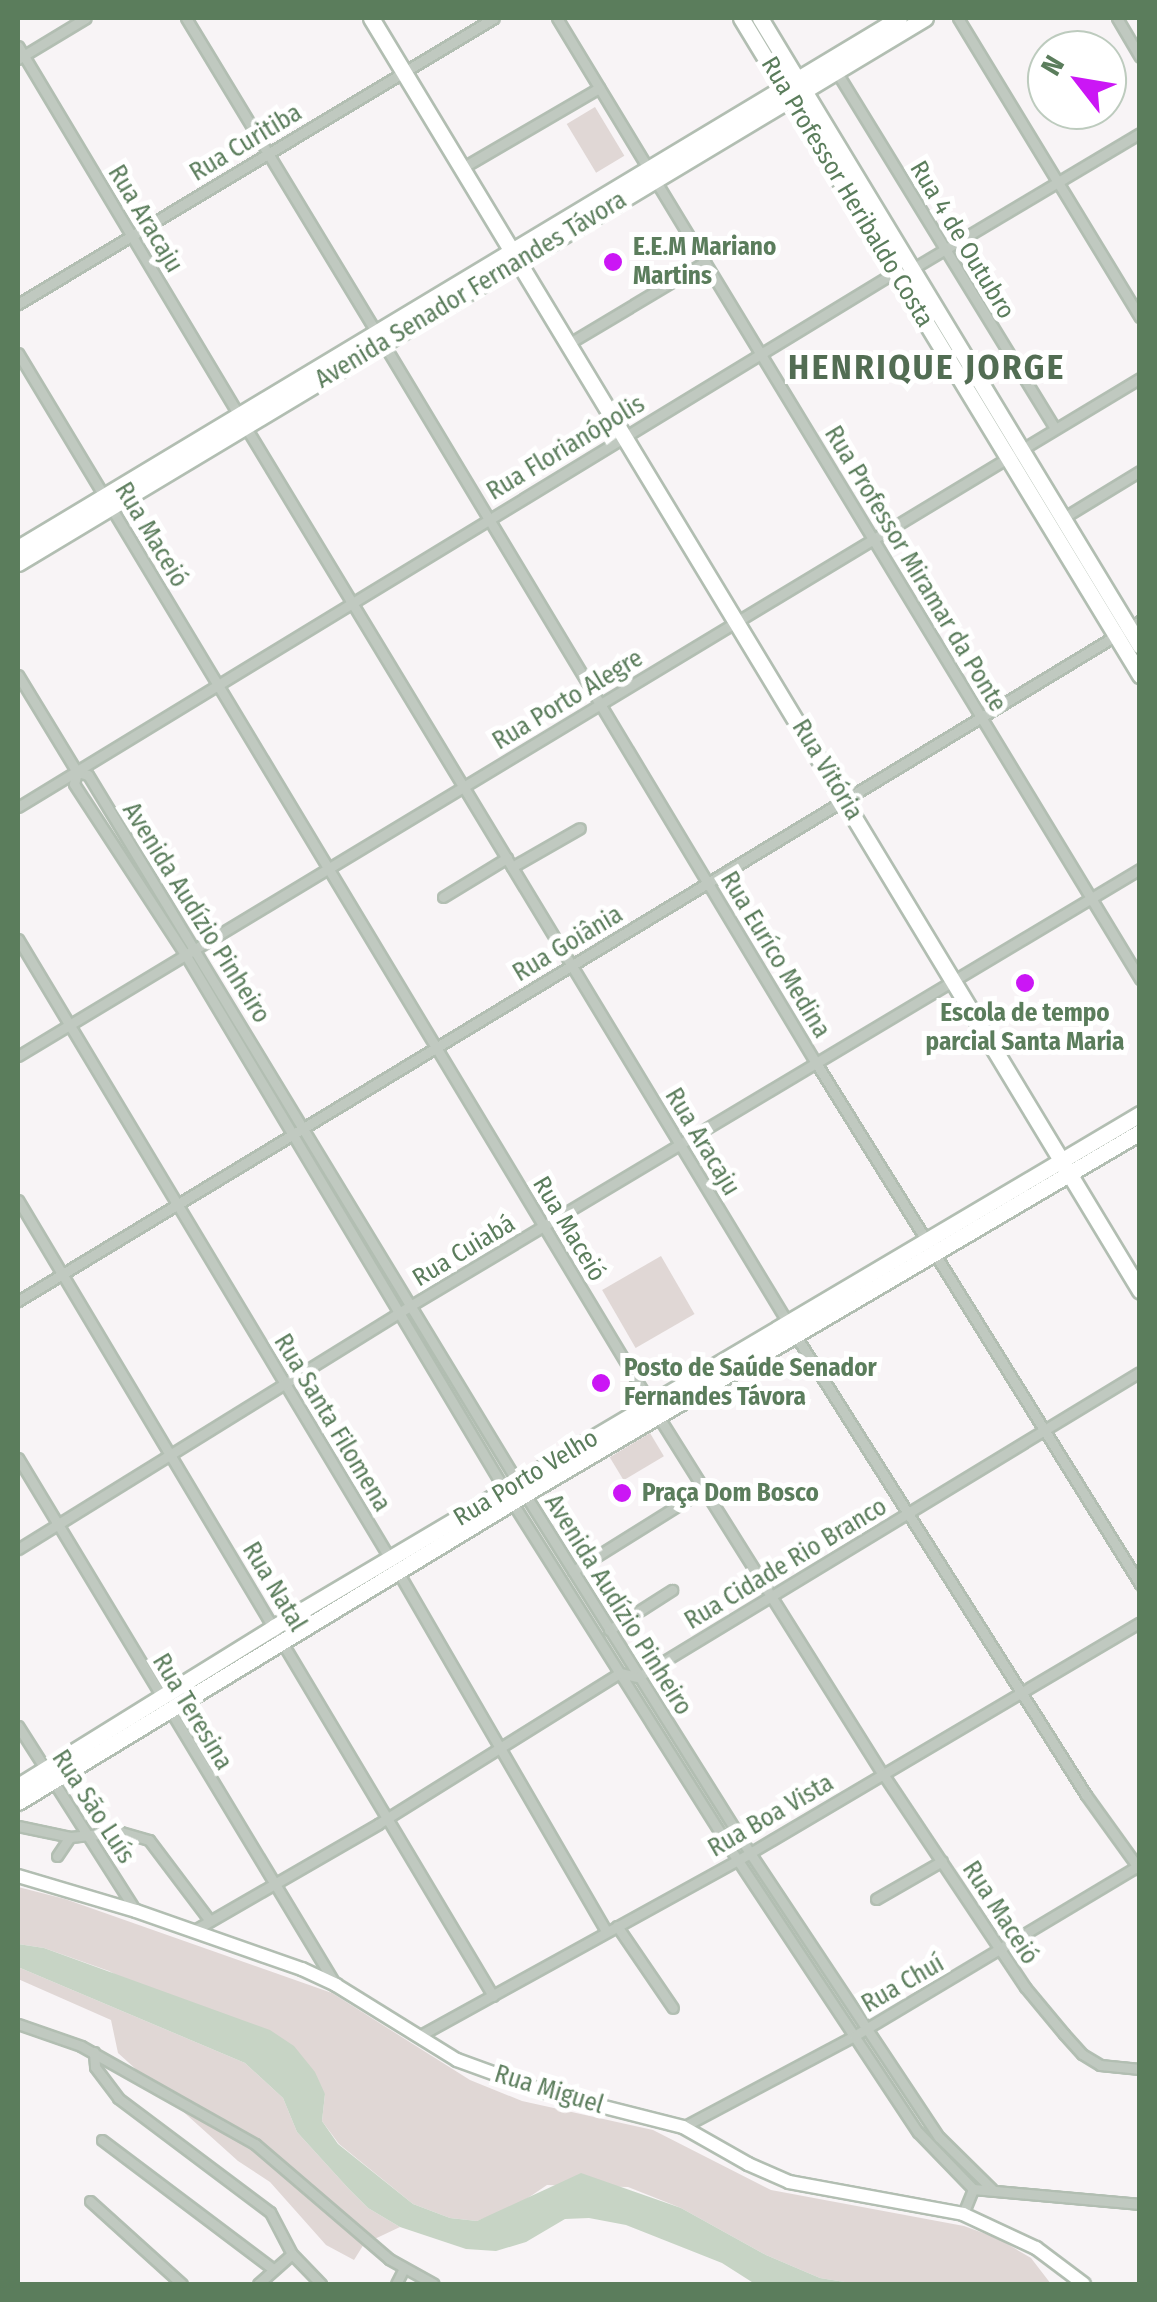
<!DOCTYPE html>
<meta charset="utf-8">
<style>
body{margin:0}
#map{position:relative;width:1157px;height:2302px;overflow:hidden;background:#f8f4f6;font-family:"Fira Sans Condensed",sans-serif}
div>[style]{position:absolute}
.green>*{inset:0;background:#e0d7d5;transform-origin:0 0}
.water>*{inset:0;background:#c7d4c5}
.roads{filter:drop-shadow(2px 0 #b2beb2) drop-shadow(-2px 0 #b2beb2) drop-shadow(0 2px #b2beb2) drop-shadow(0 -2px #b2beb2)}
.minor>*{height:9px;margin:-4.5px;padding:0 4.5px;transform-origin:4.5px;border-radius:4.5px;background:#c0c9c0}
.secondary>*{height:12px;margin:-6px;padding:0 6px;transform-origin:6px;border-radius:6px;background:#fff}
.primary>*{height:15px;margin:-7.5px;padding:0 7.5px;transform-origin:7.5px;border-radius:7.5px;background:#fff}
.dots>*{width:28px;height:28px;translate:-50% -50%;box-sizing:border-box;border:5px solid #fff;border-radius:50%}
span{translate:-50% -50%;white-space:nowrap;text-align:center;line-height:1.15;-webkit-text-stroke:10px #fff;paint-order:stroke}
.street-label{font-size:25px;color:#5b7d5c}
.poi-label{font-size:25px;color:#5b7d5c;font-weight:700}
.left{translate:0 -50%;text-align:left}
.district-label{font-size:35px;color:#526d53;font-weight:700;letter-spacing:2.5px}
.frame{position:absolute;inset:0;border:20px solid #5b7d5c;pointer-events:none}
.north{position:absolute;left:1027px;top:30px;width:100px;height:100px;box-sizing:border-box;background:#fff;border:2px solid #bdcbbe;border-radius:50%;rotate:301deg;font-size:28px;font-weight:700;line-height:40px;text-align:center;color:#5b7d5c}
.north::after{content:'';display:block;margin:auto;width:35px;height:45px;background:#cb16f5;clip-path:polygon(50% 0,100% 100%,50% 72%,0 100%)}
</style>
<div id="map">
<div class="green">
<div style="left:595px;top:107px;width:57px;height:33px;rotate:59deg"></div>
<div style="left:661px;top:1256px;width:67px;height:68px;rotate:60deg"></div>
<div style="left:650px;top:1433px;width:27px;height:47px;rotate:59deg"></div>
<div style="clip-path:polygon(18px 1887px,65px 1899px,332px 1993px,470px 2080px,522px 2101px,653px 2130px,771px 2190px,964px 2226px,997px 2238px,1031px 2258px,1051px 2284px,857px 2284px,820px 2278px,766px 2255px,681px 2208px,628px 2187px,547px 2185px,516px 2206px,477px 2221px,450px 2218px,413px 2204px,339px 2144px,322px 2121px,325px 2094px,109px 1971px,44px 1948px,18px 1944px)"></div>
<div style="clip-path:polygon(18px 1967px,245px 2063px,283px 2098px,297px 2132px,348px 2188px,368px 2208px,400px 2227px,364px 2244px,354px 2260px,326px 2245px,270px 2182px,238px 2161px,118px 2053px,111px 2020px,18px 1979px)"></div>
</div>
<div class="water">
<div style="clip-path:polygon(18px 1944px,44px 1948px,270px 2030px,294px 2046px,315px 2072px,325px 2094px,322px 2121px,338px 2144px,413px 2204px,450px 2218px,477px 2221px,581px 2173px,681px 2208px,766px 2255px,820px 2278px,857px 2284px,755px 2284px,722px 2263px,626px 2225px,589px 2218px,565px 2219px,526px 2242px,496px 2251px,466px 2249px,400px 2227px,368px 2208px,348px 2188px,297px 2132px,283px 2098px,245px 2063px,18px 1967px)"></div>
</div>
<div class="roads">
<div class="minor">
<div style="left:186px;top:18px;width:367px;rotate:58.8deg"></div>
<div style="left:557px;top:18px;width:175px;rotate:58.8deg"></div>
<div style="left:958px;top:18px;width:350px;rotate:58.7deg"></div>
<div style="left:1117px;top:18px;width:45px;rotate:59.5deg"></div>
<div style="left:18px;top:46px;width:429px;rotate:59.1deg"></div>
<div style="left:18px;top:59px;width:79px;rotate:-31.1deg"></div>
<div style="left:836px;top:71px;width:419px;rotate:58.5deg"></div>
<div style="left:462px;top:168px;width:159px;rotate:-30.3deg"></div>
<div style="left:655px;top:180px;width:935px;rotate:58.74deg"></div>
<div style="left:18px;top:304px;width:555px;rotate:-31deg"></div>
<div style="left:383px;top:343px;width:840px;rotate:58.98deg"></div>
<div style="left:816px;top:1063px;width:614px;rotate:58.12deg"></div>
<div style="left:568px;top:344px;width:160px;rotate:-30.9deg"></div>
<div style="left:18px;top:353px;width:1241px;rotate:58.95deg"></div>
<div style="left:658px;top:1416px;width:423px;rotate:57.9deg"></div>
<div style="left:883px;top:1774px;width:256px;rotate:56.3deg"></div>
<div style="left:1025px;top:1987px;width:61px;rotate:50.3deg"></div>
<div style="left:1064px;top:2034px;width:27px;rotate:48deg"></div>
<div style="left:1082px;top:2054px;width:21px;rotate:31deg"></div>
<div style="left:1100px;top:2065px;width:40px;rotate:5.7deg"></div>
<div style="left:245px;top:426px;width:1070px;rotate:58.81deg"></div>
<div style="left:799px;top:1341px;width:537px;rotate:57.7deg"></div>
<div style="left:1086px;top:1795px;width:92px;rotate:54.2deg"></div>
<div style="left:1063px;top:518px;width:90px;rotate:-31.4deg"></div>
<div style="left:18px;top:675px;width:114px;rotate:58.7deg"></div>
<div style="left:77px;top:772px;width:11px;rotate:15deg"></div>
<div style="left:88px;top:775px;width:844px;rotate:58.72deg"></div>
<div style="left:526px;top:1496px;width:421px;rotate:57.9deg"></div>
<div style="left:750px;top:1853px;width:341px;rotate:56.4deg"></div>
<div style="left:939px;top:2137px;width:74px;rotate:44.5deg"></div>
<div style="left:77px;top:772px;width:12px;rotate:104deg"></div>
<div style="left:74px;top:784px;width:203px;rotate:56.9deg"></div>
<div style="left:185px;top:954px;width:638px;rotate:59.17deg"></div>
<div style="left:512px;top:1502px;width:422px;rotate:57.8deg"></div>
<div style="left:737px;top:1859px;width:328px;rotate:56.5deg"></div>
<div style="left:918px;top:2132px;width:79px;rotate:46deg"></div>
<div style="left:18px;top:807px;width:1027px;rotate:-31.38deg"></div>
<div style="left:895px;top:272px;width:17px;rotate:-10deg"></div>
<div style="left:912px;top:269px;width:265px;rotate:-30.8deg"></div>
<div style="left:512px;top:867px;width:78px;rotate:-29.8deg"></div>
<div style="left:443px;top:897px;width:75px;rotate:-31.4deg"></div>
<div style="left:18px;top:939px;width:738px;rotate:59.02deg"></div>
<div style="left:398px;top:1572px;width:415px;rotate:59.9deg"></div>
<div style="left:18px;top:1056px;width:1311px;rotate:-31.14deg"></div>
<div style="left:18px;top:1200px;width:927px;rotate:59.17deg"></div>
<div style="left:18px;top:1301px;width:1312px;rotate:-31.22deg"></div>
<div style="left:18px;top:1458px;width:612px;rotate:58.91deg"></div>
<div style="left:18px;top:1549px;width:461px;rotate:-31.8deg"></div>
<div style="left:410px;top:1306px;width:851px;rotate:-30.91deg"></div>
<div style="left:573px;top:1571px;width:155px;rotate:-32deg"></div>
<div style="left:609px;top:1630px;width:75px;rotate:-32.4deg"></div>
<div style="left:18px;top:1726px;width:219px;rotate:57.5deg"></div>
<div style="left:18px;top:1826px;width:53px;rotate:11.9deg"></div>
<div style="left:70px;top:1837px;width:51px;rotate:-5.6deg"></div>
<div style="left:121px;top:1832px;width:29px;rotate:16deg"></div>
<div style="left:149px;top:1840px;width:101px;rotate:53deg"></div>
<div style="left:57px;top:1856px;width:23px;rotate:-56deg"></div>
<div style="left:876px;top:1899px;width:76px;rotate:-29.9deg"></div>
<div style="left:617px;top:1926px;width:99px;rotate:55.7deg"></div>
<div style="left:193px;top:1931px;width:214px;rotate:-30deg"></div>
<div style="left:378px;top:1824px;width:285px;rotate:-32deg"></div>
<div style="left:620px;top:1673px;width:18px;rotate:13deg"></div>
<div style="left:638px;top:1677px;width:587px;rotate:-31.28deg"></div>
<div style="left:18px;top:2024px;width:67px;rotate:19.2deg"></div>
<div style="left:81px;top:2046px;width:200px;rotate:29.4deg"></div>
<div style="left:255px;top:2144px;width:177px;rotate:40.6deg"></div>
<div style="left:389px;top:2259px;width:51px;rotate:29.1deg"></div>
<div style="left:419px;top:2036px;width:378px;rotate:-28.9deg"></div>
<div style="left:750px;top:1853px;width:453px;rotate:-30.6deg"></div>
<div style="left:94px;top:2052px;width:15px;rotate:86deg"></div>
<div style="left:95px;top:2067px;width:39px;rotate:53deg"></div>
<div style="left:118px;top:2098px;width:190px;rotate:36.9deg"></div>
<div style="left:270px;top:2212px;width:47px;rotate:62.4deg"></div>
<div style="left:292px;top:2254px;width:42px;rotate:46deg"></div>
<div style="left:683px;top:2127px;width:194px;rotate:-28deg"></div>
<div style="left:854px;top:2036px;width:333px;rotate:-30.9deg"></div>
<div style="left:102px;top:2140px;width:214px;rotate:37deg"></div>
<div style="left:90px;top:2201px;width:124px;rotate:42.1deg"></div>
<div style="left:963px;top:2214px;width:27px;rotate:-68deg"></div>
<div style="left:973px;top:2189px;width:168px;rotate:5.1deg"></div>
<div style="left:258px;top:2284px;width:45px;rotate:-41.4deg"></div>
<div style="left:396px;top:2284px;width:16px;rotate:-63deg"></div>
</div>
<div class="secondary">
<div style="left:18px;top:1876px;width:123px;rotate:16.5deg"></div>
<div style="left:136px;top:1911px;width:176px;rotate:19.3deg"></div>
<div style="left:302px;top:1969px;width:38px;rotate:25deg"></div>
<div style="left:336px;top:1985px;width:142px;rotate:31.8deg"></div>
<div style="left:457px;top:2060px;width:94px;rotate:20deg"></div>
<div style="left:545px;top:2092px;width:142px;rotate:14.2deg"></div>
<div style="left:683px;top:2127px;width:75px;rotate:29.6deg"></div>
<div style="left:748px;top:2164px;width:45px;rotate:23.7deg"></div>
<div style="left:789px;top:2182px;width:177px;rotate:10.4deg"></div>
<div style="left:963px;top:2214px;width:81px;rotate:25deg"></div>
<div style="left:1036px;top:2248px;width:60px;rotate:36.9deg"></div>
</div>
<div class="primary">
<div style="left:371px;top:18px;width:1487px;rotate:58.86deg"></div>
<div style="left:741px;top:18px;width:769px;rotate:58.73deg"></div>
<div style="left:760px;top:18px;width:734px;rotate:58.82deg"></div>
<div style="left:18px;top:548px;width:1028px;rotate:-31.03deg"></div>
<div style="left:18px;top:563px;width:1058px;rotate:-31deg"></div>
<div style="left:18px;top:1786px;width:301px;rotate:-31.8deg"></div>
<div style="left:274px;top:1627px;width:1007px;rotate:-30.64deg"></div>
<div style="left:18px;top:1802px;width:605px;rotate:-31.27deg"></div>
<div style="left:535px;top:1488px;width:702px;rotate:-30.47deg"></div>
</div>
</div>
<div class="dots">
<div style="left:613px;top:262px;background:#cb16f5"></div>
<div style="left:1025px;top:983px;background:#cb16f5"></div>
<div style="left:601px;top:1383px;background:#cb16f5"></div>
<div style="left:622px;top:1493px;background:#cb16f5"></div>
</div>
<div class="street-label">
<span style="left:246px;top:143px;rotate:-31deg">Rua Curitiba</span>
<span style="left:847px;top:192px;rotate:59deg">Rua Professor Heribaldo Costa</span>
<span style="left:145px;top:219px;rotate:59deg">Rua Aracaju</span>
<span style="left:962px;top:240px;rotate:59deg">Rua 4 de Outubro</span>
<span style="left:471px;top:290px;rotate:-31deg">Avenida Senador Fernandes Távora</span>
<span style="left:566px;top:448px;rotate:-31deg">Rua Florianópolis</span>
<span style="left:151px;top:535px;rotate:59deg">Rua Maceió</span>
<span style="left:915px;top:569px;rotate:59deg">Rua Professor Miramar da Ponte</span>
<span style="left:568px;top:700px;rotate:-31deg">Rua Porto Alegre</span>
<span style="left:827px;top:770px;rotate:59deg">Rua Vitória</span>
<span style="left:196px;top:913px;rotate:58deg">Avenida Audízio Pinheiro</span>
<span style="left:568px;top:944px;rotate:-31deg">Rua Goiânia</span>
<span style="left:775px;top:955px;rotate:59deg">Rua Euríco Medina</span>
<span style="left:702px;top:1142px;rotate:59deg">Rua Aracaju</span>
<span style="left:569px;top:1229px;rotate:59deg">Rua Maceió</span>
<span style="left:464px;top:1251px;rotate:-31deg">Rua Cuiabá</span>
<span style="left:332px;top:1423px;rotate:59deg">Rua Santa Filomena</span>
<span style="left:526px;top:1478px;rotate:-31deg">Rua Porto Velho</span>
<span style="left:786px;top:1564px;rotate:-31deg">Rua Cidade Rio Branco</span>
<span style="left:274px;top:1587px;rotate:59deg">Rua Natal</span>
<span style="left:618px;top:1605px;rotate:58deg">Avenida Audízio Pinheiro</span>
<span style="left:192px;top:1712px;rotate:59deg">Rua Teresina</span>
<span style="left:93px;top:1807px;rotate:57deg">Rua São Luís</span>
<span style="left:771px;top:1816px;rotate:-30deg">Rua Boa Vista</span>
<span style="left:1000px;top:1913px;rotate:57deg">Rua Maceió</span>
<span style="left:903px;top:1984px;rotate:-30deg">Rua Chuí</span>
<span style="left:549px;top:2090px;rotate:17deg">Rua Miguel</span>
</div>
<div class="poi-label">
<span class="left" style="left:633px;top:262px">E.E.M Mariano<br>Martins</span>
<span style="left:1025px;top:1028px">Escola de tempo<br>parcial Santa Maria</span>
<span class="left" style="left:624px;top:1383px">Posto de Saúde Senador<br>Fernandes Távora</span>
<span class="left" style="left:642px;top:1493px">Praça Dom Bosco</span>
</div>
<div class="district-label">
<span style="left:927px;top:367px">HENRIQUE JORGE</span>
</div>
<div class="frame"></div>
<div class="north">N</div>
</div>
